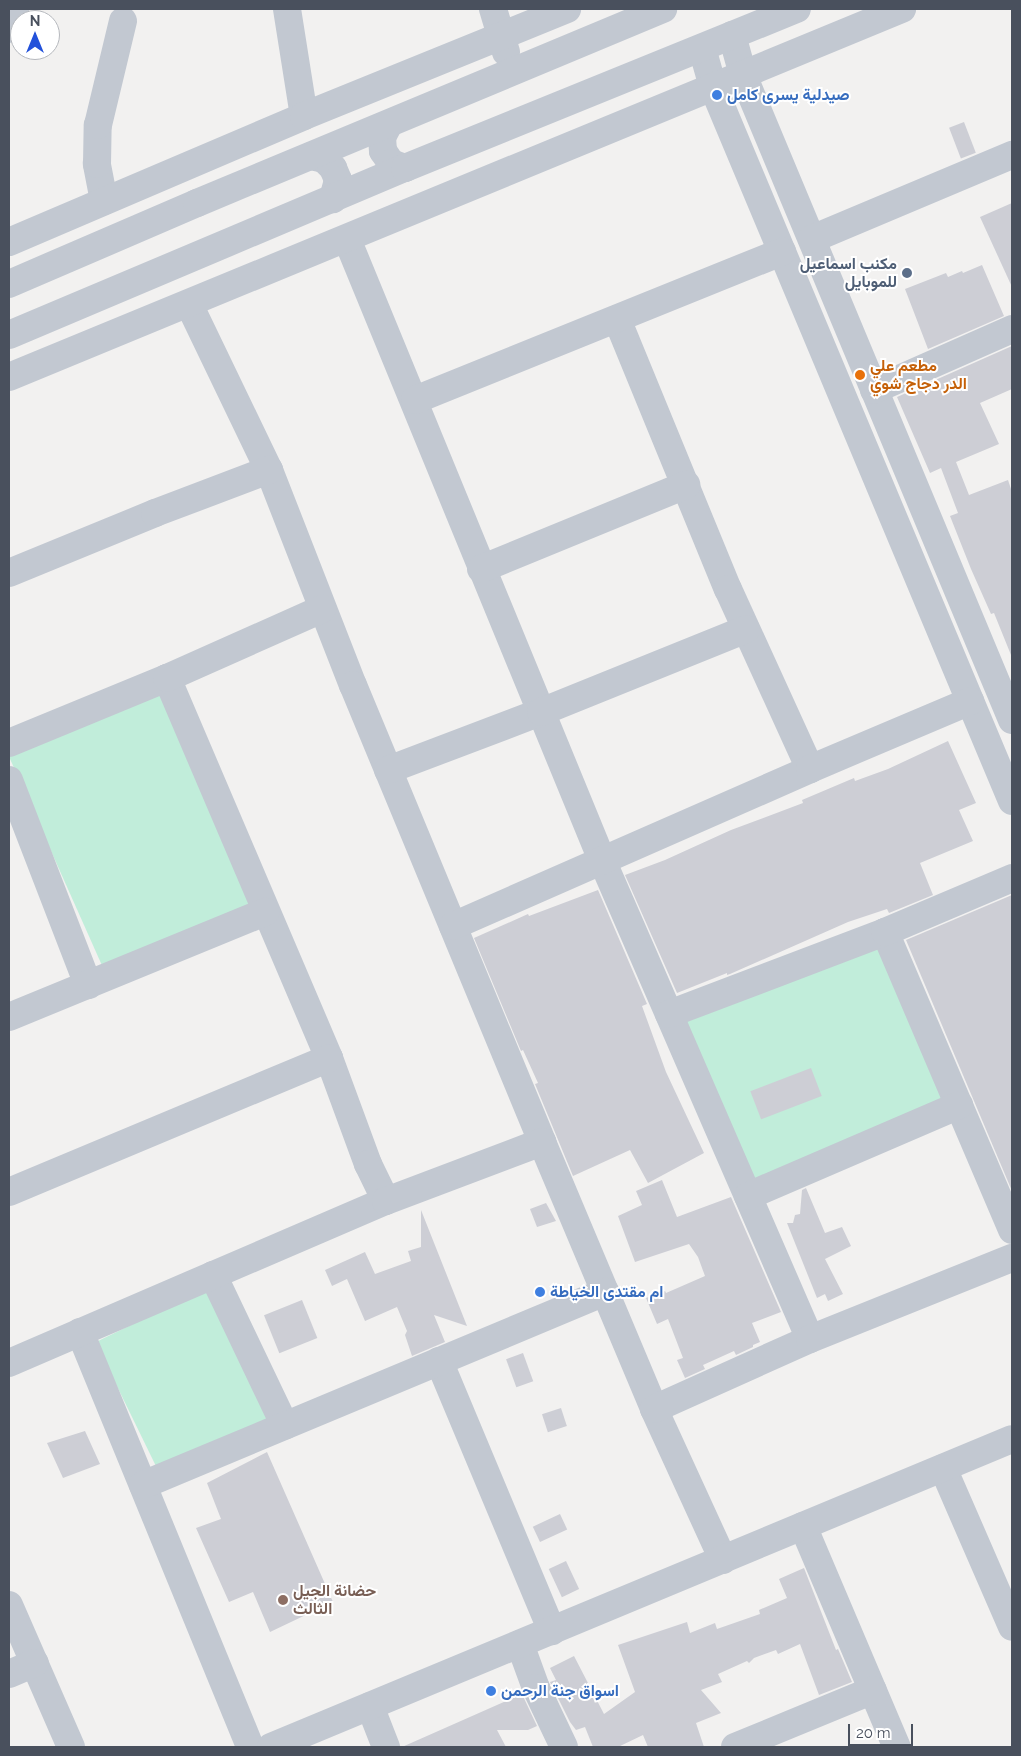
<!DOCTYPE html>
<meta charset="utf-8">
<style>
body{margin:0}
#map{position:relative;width:1021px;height:1756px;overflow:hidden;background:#f2f1f0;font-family:Raleway,Vazirmatn,sans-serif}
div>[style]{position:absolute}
.green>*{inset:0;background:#c1edda;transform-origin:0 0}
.building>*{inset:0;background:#cdced5;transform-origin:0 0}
.minor>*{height:28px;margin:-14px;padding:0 14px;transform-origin:14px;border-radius:14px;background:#c2c8d1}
.dots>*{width:14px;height:14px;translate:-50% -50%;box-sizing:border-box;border:2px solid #fff;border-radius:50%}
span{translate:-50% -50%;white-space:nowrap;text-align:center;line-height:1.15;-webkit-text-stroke:4px #fff;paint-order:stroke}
.shop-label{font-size:16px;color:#366cbe;font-weight:700}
.left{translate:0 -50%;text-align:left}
.service-label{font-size:16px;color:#4e5e75;font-weight:700}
.right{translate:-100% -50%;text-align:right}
.food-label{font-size:16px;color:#c56008;font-weight:700}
.education-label{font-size:16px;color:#785e54;font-weight:700}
.frame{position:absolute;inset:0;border:10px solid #49505d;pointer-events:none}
.north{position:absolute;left:10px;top:10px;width:50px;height:50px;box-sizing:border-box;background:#fff;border:1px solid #b6b9be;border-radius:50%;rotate:0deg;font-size:14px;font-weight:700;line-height:20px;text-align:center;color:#49505d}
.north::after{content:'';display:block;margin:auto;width:18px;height:22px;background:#2251da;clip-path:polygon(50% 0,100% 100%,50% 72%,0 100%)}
.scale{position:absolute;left:848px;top:1724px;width:65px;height:22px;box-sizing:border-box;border:2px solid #49505d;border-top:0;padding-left:6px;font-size:15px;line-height:18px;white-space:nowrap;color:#49505d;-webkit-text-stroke:4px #fff;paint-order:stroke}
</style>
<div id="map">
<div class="green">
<div style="left:163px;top:687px;width:240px;height:169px;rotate:66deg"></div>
<div style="left:875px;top:937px;width:180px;height:209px;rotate:67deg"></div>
<div style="left:207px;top:1288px;width:146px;height:124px;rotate:64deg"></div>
</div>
<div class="building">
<div style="left:964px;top:122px;width:33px;height:16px;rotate:69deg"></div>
<div style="clip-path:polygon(1012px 203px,1012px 287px,980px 217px)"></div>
<div style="clip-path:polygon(982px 265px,1004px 316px,928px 349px,905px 289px,946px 273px,948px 277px,962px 271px,963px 273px)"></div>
<div style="clip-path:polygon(1012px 346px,1012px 389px,980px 403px,999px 444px,956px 462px,969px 495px,1008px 480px,1012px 492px,1011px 655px,994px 613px,991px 614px,971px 569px,950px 516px,958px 513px,941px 468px,930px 473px,897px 397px)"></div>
<div style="clip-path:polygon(948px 741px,976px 803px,959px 810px,973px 841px,920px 863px,933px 895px,889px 913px,887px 909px,848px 922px,730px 974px,727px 975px,727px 973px,677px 993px,625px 875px,665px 860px,731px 830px,803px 803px,802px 800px,854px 778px,855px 781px,888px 769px)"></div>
<div style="clip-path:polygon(598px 890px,647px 1004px,642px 1006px,666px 1072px,704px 1153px,648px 1183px,630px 1150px,573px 1176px,535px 1084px,538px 1083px,523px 1050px,521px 1051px,474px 938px,528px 914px,529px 916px)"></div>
<div style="clip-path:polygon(1012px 895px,1012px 1191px,906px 940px)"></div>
<div style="left:811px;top:1068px;width:30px;height:65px;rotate:69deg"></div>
<div style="clip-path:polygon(662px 1180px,677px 1217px,731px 1197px,781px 1312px,752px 1323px,760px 1342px,753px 1345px,753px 1347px,736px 1355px,734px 1351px,703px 1365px,705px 1369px,685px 1378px,677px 1360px,683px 1358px,668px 1319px,657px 1324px,646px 1298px,665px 1291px,666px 1293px,705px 1276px,698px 1257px,689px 1244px,635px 1262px,618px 1216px,642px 1205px,636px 1191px)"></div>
<div style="clip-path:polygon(806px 1188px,825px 1233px,842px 1227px,851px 1246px,825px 1259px,843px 1294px,828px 1301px,825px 1294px,817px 1298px,787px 1223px,793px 1223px,795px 1215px,800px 1214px,802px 1190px)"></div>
<div style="clip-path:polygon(546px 1203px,556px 1221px,537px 1227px,530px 1209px)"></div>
<div style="clip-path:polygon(421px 1210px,467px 1326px,434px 1315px,445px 1342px,412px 1356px,405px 1335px,407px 1331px,397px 1307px,365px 1321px,347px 1279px,332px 1286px,325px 1270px,365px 1252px,375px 1274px,411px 1261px,408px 1251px,421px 1247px)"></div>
<div style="left:302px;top:1300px;width:41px;height:41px;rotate:68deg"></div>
<div style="left:523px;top:1353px;width:30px;height:18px;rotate:70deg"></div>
<div style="left:561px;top:1408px;width:19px;height:20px;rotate:72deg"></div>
<div style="clip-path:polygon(85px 1431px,100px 1464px,63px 1478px,47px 1443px)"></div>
<div style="clip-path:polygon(267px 1452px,333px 1602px,270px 1632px,253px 1592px,229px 1602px,196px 1528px,221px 1519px,207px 1483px)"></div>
<div style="left:560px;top:1514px;width:17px;height:30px;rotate:65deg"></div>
<div style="left:566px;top:1561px;width:31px;height:19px;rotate:65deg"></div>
<div style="clip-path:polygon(804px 1568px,836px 1650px,838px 1649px,852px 1682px,819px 1695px,800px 1644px,778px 1654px,776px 1650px,754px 1658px,749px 1663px,747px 1661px,718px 1674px,722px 1682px,701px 1690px,721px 1713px,696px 1723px,704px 1747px,648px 1747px,643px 1735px,618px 1747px,593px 1747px,585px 1727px,576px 1730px,570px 1722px,550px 1682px,556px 1680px,550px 1668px,574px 1656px,604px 1714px,635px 1692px,618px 1645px,687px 1622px,690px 1633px,715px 1623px,717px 1629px,760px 1614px,759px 1610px,787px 1598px,779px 1579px)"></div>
<div style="clip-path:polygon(522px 1694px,537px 1726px,528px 1730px,497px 1730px,506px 1747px,402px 1747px)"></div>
</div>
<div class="minor">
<div style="left:287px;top:9px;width:108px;rotate:81deg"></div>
<div style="left:493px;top:9px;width:45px;rotate:73.2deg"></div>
<div style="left:9px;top:29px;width:21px;rotate:-73deg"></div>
<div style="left:732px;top:35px;width:41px;rotate:74.6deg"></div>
<div style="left:743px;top:75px;width:699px;rotate:67.36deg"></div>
<div style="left:702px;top:48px;width:41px;rotate:74.2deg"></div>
<div style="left:713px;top:87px;width:774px;rotate:67.28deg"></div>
<div style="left:389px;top:124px;width:15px;rotate:118deg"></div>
<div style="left:382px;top:137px;width:14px;rotate:86deg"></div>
<div style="left:383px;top:151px;width:14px;rotate:56deg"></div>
<div style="left:391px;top:163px;width:15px;rotate:20deg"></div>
<div style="left:311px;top:156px;width:13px;rotate:13deg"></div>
<div style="left:324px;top:159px;width:13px;rotate:45deg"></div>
<div style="left:333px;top:168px;width:13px;rotate:67deg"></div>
<div style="left:338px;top:180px;width:20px;rotate:105deg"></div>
<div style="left:104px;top:201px;width:38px;rotate:-101deg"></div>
<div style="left:97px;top:164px;width:39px;rotate:-89deg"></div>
<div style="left:98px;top:125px;width:107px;rotate:-76.5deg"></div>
<div style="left:347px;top:239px;width:671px;rotate:67.68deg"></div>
<div style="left:602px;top:860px;width:522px;rotate:66.53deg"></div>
<div style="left:812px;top:239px;width:217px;rotate:-22.8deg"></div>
<div style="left:9px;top:242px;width:321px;rotate:-23.1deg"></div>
<div style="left:304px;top:116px;width:284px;rotate:-22.1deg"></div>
<div style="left:9px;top:284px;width:205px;rotate:-23.3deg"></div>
<div style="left:197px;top:203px;width:505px;rotate:-22.6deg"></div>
<div style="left:189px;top:304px;width:184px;rotate:64.3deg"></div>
<div style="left:269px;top:470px;width:231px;rotate:68.7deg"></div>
<div style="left:353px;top:685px;width:495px;rotate:67.5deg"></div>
<div style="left:542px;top:1142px;width:290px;rotate:67.2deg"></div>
<div style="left:654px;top:1409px;width:166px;rotate:65.4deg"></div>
<div style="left:617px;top:319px;width:292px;rotate:67.7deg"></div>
<div style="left:728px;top:589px;width:198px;rotate:65.5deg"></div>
<div style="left:9px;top:335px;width:430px;rotate:-22.9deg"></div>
<div style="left:405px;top:168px;width:423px;rotate:-22.1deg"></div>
<div style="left:9px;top:377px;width:966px;rotate:-22.4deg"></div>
<div style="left:874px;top:390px;width:151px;rotate:-23.8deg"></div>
<div style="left:415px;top:400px;width:396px;rotate:-22deg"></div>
<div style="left:481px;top:569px;width:222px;rotate:-22.3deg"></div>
<div style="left:9px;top:573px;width:158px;rotate:-22.3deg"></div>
<div style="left:155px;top:513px;width:122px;rotate:-20.7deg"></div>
<div style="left:167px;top:678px;width:413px;rotate:66.9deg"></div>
<div style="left:329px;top:1058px;width:113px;rotate:69.8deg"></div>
<div style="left:368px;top:1164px;width:41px;rotate:64.1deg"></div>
<div style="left:9px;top:743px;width:171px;rotate:-22.4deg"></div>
<div style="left:167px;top:678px;width:170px;rotate:-24deg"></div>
<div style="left:388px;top:770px;width:164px;rotate:-20.8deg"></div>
<div style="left:541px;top:712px;width:221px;rotate:-22deg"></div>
<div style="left:9px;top:780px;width:220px;rotate:68.9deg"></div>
<div style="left:453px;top:926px;width:390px;rotate:-23.7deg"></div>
<div style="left:810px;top:769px;width:174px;rotate:-23deg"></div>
<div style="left:885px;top:932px;width:324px;rotate:66.9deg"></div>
<div style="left:669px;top:1014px;width:231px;rotate:-20.8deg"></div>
<div style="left:885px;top:932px;width:138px;rotate:-23deg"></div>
<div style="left:9px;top:1017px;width:277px;rotate:-22.3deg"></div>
<div style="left:9px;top:1192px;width:347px;rotate:-22.7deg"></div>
<div style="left:748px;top:1196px;width:230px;rotate:-23.3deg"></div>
<div style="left:213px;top:1275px;width:167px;rotate:64.5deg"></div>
<div style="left:80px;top:1332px;width:448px;rotate:67.7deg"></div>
<div style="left:439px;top:1361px;width:293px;rotate:67.3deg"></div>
<div style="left:9px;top:1363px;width:410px;rotate:-23.3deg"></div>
<div style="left:386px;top:1201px;width:167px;rotate:-20.7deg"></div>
<div style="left:654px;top:1409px;width:171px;rotate:-24.2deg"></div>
<div style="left:810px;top:1339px;width:218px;rotate:-21.9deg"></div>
<div style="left:943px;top:1468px;width:173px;rotate:66.5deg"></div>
<div style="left:143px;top:1485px;width:501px;rotate:-22.67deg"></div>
<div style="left:803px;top:1526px;width:240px;rotate:67deg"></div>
<div style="left:9px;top:1605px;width:155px;rotate:66.4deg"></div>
<div style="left:520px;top:1644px;width:47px;rotate:70deg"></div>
<div style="left:536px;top:1688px;width:65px;rotate:64.6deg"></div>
<div style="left:9px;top:1674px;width:28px;rotate:-23deg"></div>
<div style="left:370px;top:1706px;width:44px;rotate:68.7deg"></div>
<div style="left:271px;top:1747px;width:802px;rotate:-22.57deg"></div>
<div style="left:735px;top:1747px;width:149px;rotate:-22.4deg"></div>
</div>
<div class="dots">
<div style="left:717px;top:95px;background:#3f7fe0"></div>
<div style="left:907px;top:273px;background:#5c6f8a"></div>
<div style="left:860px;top:375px;background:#e8710a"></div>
<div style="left:540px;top:1292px;background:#3f7fe0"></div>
<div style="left:283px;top:1600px;background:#8d6e63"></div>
<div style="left:491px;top:1691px;background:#3f7fe0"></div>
</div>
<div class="shop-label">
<span class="left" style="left:727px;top:95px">صيدلية يسرى كامل</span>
<span class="left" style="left:550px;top:1292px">ام مقتدى الخياطة</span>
<span class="left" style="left:501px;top:1691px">اسواق جنة الرحمن</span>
</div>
<div class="service-label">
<span class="right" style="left:897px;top:273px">مكنب اسماعيل<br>للموبايل</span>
</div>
<div class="food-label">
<span class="left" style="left:870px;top:375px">مطعم علي<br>الدر دجاج شوي</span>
</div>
<div class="education-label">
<span class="left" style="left:293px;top:1600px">حضانة الجيل<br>الثالث</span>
</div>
<div class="frame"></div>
<div class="north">N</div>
<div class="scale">20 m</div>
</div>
